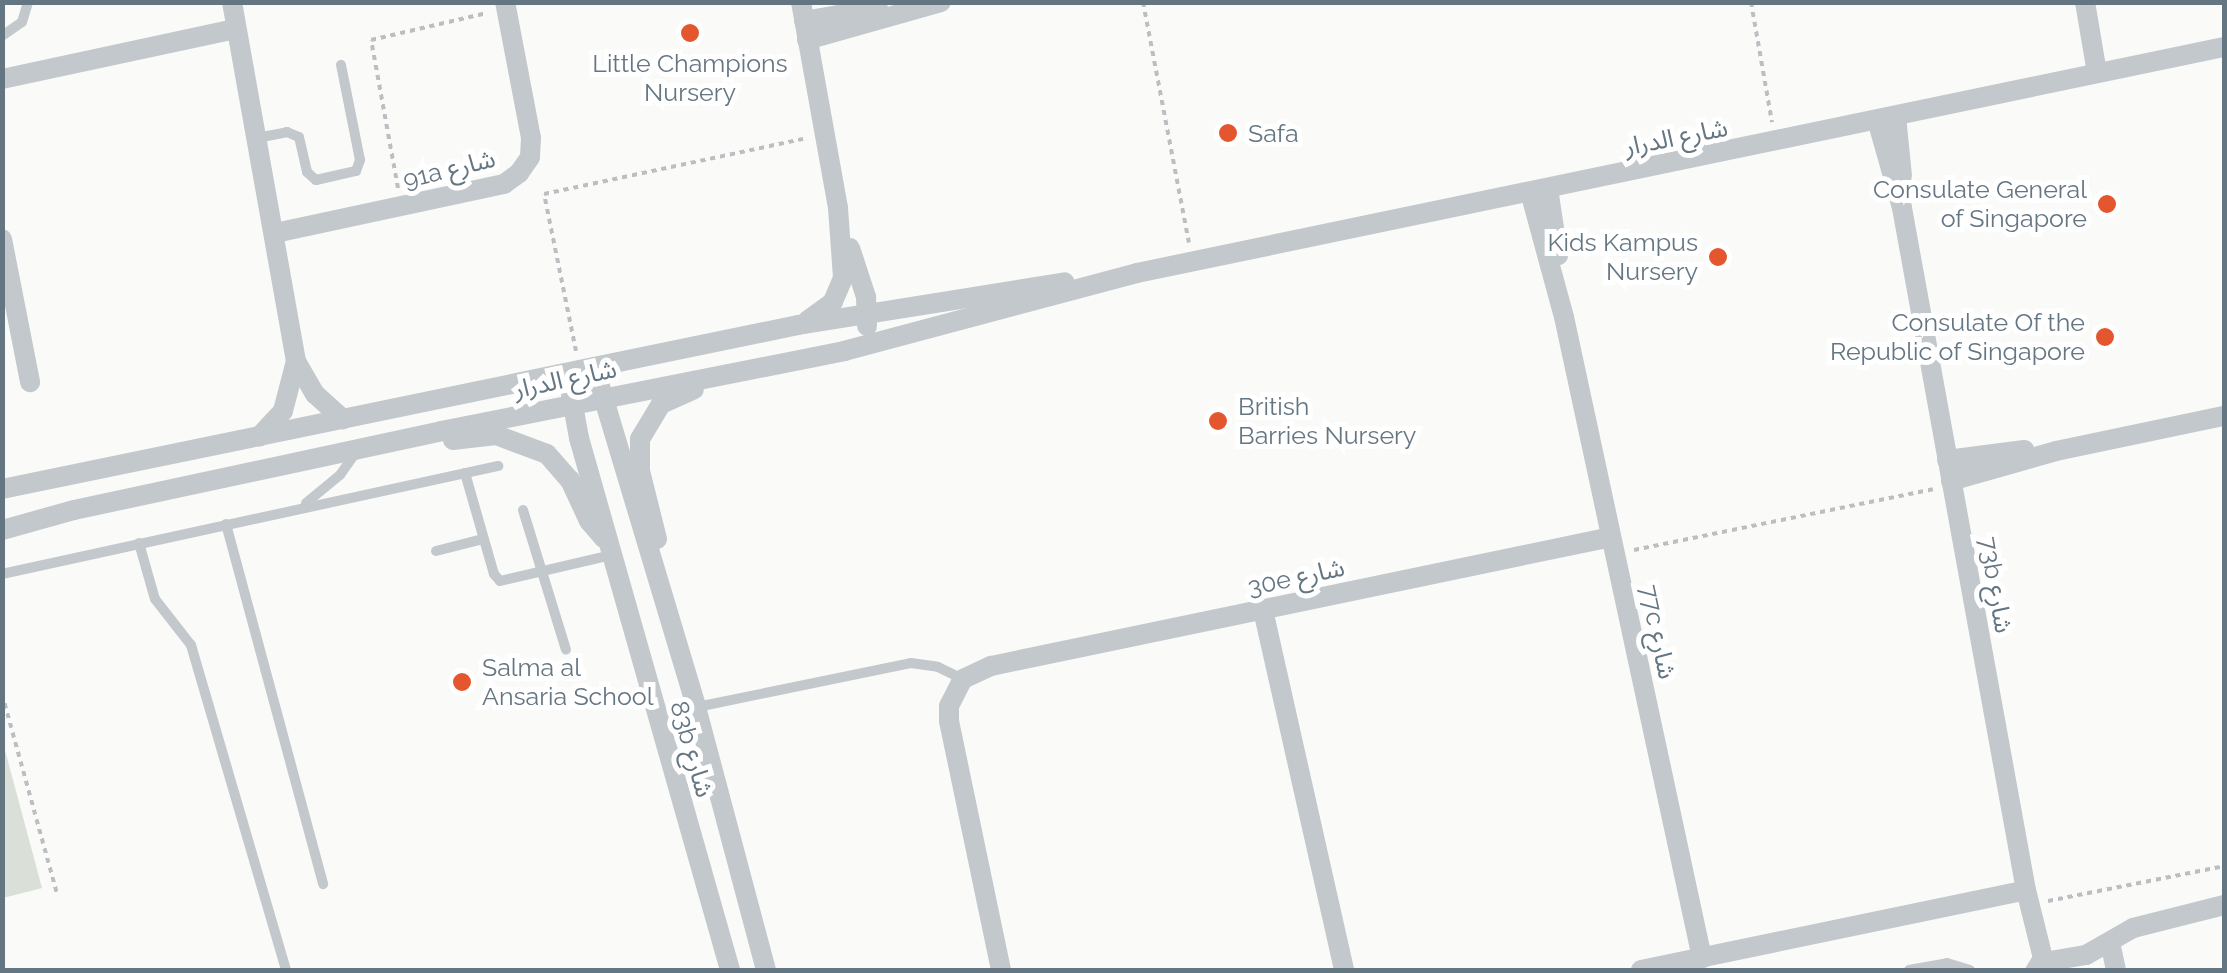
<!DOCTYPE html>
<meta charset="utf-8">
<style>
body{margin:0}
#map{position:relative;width:2227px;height:973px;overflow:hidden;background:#fafaf8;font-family:Raleway,"Noto Sans Arabic",sans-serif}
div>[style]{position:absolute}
.green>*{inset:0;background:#dadfd7}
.path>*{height:4px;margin-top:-2px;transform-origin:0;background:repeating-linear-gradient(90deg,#bbbfc2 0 5px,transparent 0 10px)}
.lane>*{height:10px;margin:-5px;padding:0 5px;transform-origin:5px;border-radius:5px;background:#c3c8cc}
.street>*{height:20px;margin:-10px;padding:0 10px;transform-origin:10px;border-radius:10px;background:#c3c8cc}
.dots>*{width:28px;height:28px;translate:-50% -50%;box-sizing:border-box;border:5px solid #fff;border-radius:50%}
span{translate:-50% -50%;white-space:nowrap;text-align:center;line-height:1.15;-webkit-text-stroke:10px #fff;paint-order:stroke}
.poi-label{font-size:25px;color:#657683}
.left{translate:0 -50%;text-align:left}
.right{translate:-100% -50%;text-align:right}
.street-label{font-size:25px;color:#657683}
.frame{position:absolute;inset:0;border:5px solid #657683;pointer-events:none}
</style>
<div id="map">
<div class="green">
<div style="clip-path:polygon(2px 739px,42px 888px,3px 898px,2px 898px)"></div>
</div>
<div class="path">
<div style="left:1143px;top:2px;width:245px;rotate:79.2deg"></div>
<div style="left:1751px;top:2px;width:122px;rotate:80.1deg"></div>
<div style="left:398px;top:188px;width:150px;rotate:-100.3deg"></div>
<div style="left:371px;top:40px;width:119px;rotate:-13.1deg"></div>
<div style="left:576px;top:351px;width:160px;rotate:-101.5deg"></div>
<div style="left:544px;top:194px;width:265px;rotate:-12deg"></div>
<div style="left:1634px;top:550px;width:305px;rotate:-11.5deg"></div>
<div style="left:2px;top:694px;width:207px;rotate:74.6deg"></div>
<div style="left:2048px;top:901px;width:179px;rotate:-11.2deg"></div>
</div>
<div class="lane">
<div style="left:2px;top:36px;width:24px;rotate:-35deg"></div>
<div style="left:22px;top:22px;width:21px;rotate:-73deg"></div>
<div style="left:257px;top:138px;width:31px;rotate:-11deg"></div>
<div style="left:287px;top:132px;width:13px;rotate:23deg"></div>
<div style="left:299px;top:137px;width:36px;rotate:77deg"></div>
<div style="left:307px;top:172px;width:12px;rotate:42deg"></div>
<div style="left:316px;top:180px;width:41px;rotate:-12.7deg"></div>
<div style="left:356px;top:171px;width:12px;rotate:-70deg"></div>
<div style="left:360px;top:160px;width:97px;rotate:-101.3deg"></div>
<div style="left:465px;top:473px;width:105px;rotate:74deg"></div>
<div style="left:494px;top:574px;width:9px;rotate:49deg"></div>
<div style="left:500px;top:581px;width:115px;rotate:-13.1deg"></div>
<div style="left:306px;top:503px;width:44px;rotate:-39.5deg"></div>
<div style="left:340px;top:475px;width:28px;rotate:-55deg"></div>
<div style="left:523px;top:510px;width:146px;rotate:72.9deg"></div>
<div style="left:226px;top:524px;width:373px;rotate:74.9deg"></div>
<div style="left:139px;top:543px;width:58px;rotate:74.1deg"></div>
<div style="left:155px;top:599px;width:58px;rotate:52deg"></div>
<div style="left:191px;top:645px;width:339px;rotate:73.7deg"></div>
<div style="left:436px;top:551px;width:49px;rotate:-14.3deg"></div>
<div style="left:2px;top:574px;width:508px;rotate:-12.28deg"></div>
<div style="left:697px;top:707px;width:218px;rotate:-11.6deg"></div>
<div style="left:911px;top:663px;width:27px;rotate:8deg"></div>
<div style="left:938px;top:667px;width:28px;rotate:26deg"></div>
<div style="left:1909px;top:970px;width:39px;rotate:-10deg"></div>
<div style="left:1947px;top:963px;width:24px;rotate:17deg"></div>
<div style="left:2030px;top:970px;width:21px;rotate:-59deg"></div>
</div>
<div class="street">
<div style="left:232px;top:2px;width:365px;rotate:79.9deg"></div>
<div style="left:296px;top:361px;width:52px;rotate:104.6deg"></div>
<div style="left:283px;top:411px;width:35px;rotate:133deg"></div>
<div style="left:801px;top:2px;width:209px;rotate:79.8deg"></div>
<div style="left:838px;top:208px;width:70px;rotate:85.9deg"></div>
<div style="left:843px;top:278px;width:26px;rotate:113deg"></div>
<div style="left:833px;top:302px;width:32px;rotate:144deg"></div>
<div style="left:2085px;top:2px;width:72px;rotate:80.4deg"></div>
<div style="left:804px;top:21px;width:75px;rotate:-10deg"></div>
<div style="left:807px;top:40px;width:139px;rotate:-15.8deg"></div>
<div style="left:2px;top:79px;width:239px;rotate:-12.1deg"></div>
<div style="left:1896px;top:116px;width:60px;rotate:84.3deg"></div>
<div style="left:1877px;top:120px;width:91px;rotate:74.1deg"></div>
<div style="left:1902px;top:208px;width:693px;rotate:79.7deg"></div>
<div style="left:2026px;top:890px;width:82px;rotate:76deg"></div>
<div style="left:1548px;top:188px;width:68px;rotate:81.5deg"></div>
<div style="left:1530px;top:192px;width:130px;rotate:74.8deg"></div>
<div style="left:1564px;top:317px;width:656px;rotate:77.85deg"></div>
<div style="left:275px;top:233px;width:234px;rotate:-12.1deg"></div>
<div style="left:504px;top:184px;width:19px;rotate:-36deg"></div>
<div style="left:519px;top:173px;width:19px;rotate:-55deg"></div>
<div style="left:530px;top:157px;width:19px;rotate:-87deg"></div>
<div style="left:531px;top:138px;width:138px;rotate:-100.8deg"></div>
<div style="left:2px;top:239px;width:146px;rotate:78.9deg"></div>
<div style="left:850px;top:248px;width:52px;rotate:71.9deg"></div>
<div style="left:866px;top:297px;width:29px;rotate:88deg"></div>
<div style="left:297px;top:363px;width:36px;rotate:60deg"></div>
<div style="left:315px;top:394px;width:38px;rotate:42deg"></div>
<div style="left:600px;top:386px;width:335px;rotate:73.3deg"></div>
<div style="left:696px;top:707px;width:272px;rotate:75.1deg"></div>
<div style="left:571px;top:394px;width:45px;rotate:79.7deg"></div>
<div style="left:579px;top:438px;width:553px;rotate:74.15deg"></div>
<div style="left:453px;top:440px;width:43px;rotate:-6.6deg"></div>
<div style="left:496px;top:435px;width:54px;rotate:20.4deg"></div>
<div style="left:547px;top:454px;width:35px;rotate:49deg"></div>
<div style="left:570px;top:480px;width:45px;rotate:65.1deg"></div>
<div style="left:589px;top:521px;width:23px;rotate:49deg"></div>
<div style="left:1947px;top:460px;width:78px;rotate:-7.4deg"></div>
<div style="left:1951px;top:481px;width:109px;rotate:-15.9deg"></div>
<div style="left:2056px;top:451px;width:172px;rotate:-11.8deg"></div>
<div style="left:2px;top:489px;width:813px;rotate:-11.64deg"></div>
<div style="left:798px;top:325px;width:270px;rotate:-9.1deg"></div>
<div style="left:2px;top:530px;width:75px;rotate:-15.5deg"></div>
<div style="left:74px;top:510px;width:375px;rotate:-12.1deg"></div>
<div style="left:441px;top:431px;width:411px;rotate:-11.2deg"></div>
<div style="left:844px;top:351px;width:303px;rotate:-14.9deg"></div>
<div style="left:1137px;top:273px;width:1110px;rotate:-11.75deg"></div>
<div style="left:657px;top:539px;width:70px;rotate:-104deg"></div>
<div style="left:640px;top:471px;width:32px;rotate:-90deg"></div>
<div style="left:640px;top:439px;width:41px;rotate:-59deg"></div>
<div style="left:661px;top:404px;width:36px;rotate:-24deg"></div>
<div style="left:1263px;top:610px;width:369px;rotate:77.3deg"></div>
<div style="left:2110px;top:942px;width:29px;rotate:78deg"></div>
<div style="left:2044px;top:962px;width:43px;rotate:-9.5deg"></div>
<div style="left:2086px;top:955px;width:54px;rotate:-29.9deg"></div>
<div style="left:2133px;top:928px;width:94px;rotate:-14.2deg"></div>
<div style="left:1001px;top:970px;width:254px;rotate:-101.8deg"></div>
<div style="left:949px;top:721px;width:15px;rotate:-90deg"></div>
<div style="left:949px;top:706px;width:30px;rotate:-63deg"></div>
<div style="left:963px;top:679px;width:31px;rotate:-25deg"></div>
<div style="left:991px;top:666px;width:633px;rotate:-11.75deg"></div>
<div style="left:1641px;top:970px;width:393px;rotate:-11.7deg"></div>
</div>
<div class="dots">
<div style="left:690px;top:33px;background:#e4572e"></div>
<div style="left:1228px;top:133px;background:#e4572e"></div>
<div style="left:2107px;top:204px;background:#e4572e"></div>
<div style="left:1718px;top:257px;background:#e4572e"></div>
<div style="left:2105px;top:337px;background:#e4572e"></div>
<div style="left:1218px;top:421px;background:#e4572e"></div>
<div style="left:462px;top:682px;background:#e4572e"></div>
</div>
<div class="poi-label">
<span style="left:690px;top:78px">Little Champions<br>Nursery</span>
<span class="left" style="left:1248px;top:133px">Safa</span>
<span class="right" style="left:2087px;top:204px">Consulate General<br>of Singapore</span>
<span class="right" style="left:1698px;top:257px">Kids Kampus<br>Nursery</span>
<span class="right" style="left:2085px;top:337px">Consulate Of the<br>Republic of Singapore</span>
<span class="left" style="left:1238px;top:421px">British<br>Barries Nursery</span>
<span class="left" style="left:482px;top:682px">Salma al<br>Ansaria School</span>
</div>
<div class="street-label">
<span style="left:1676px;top:137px;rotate:-11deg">شارع الدرار</span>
<span style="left:449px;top:169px;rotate:-14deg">91a شارع</span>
<span style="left:565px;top:379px;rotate:-12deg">شارع الدرار</span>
<span style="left:1296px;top:577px;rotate:-12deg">30e شارع</span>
<span style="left:1996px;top:585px;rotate:80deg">73b شارع</span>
<span style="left:1658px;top:632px;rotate:78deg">77c شارع</span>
<span style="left:692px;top:749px;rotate:74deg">83b شارع</span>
</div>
<div class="frame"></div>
</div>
